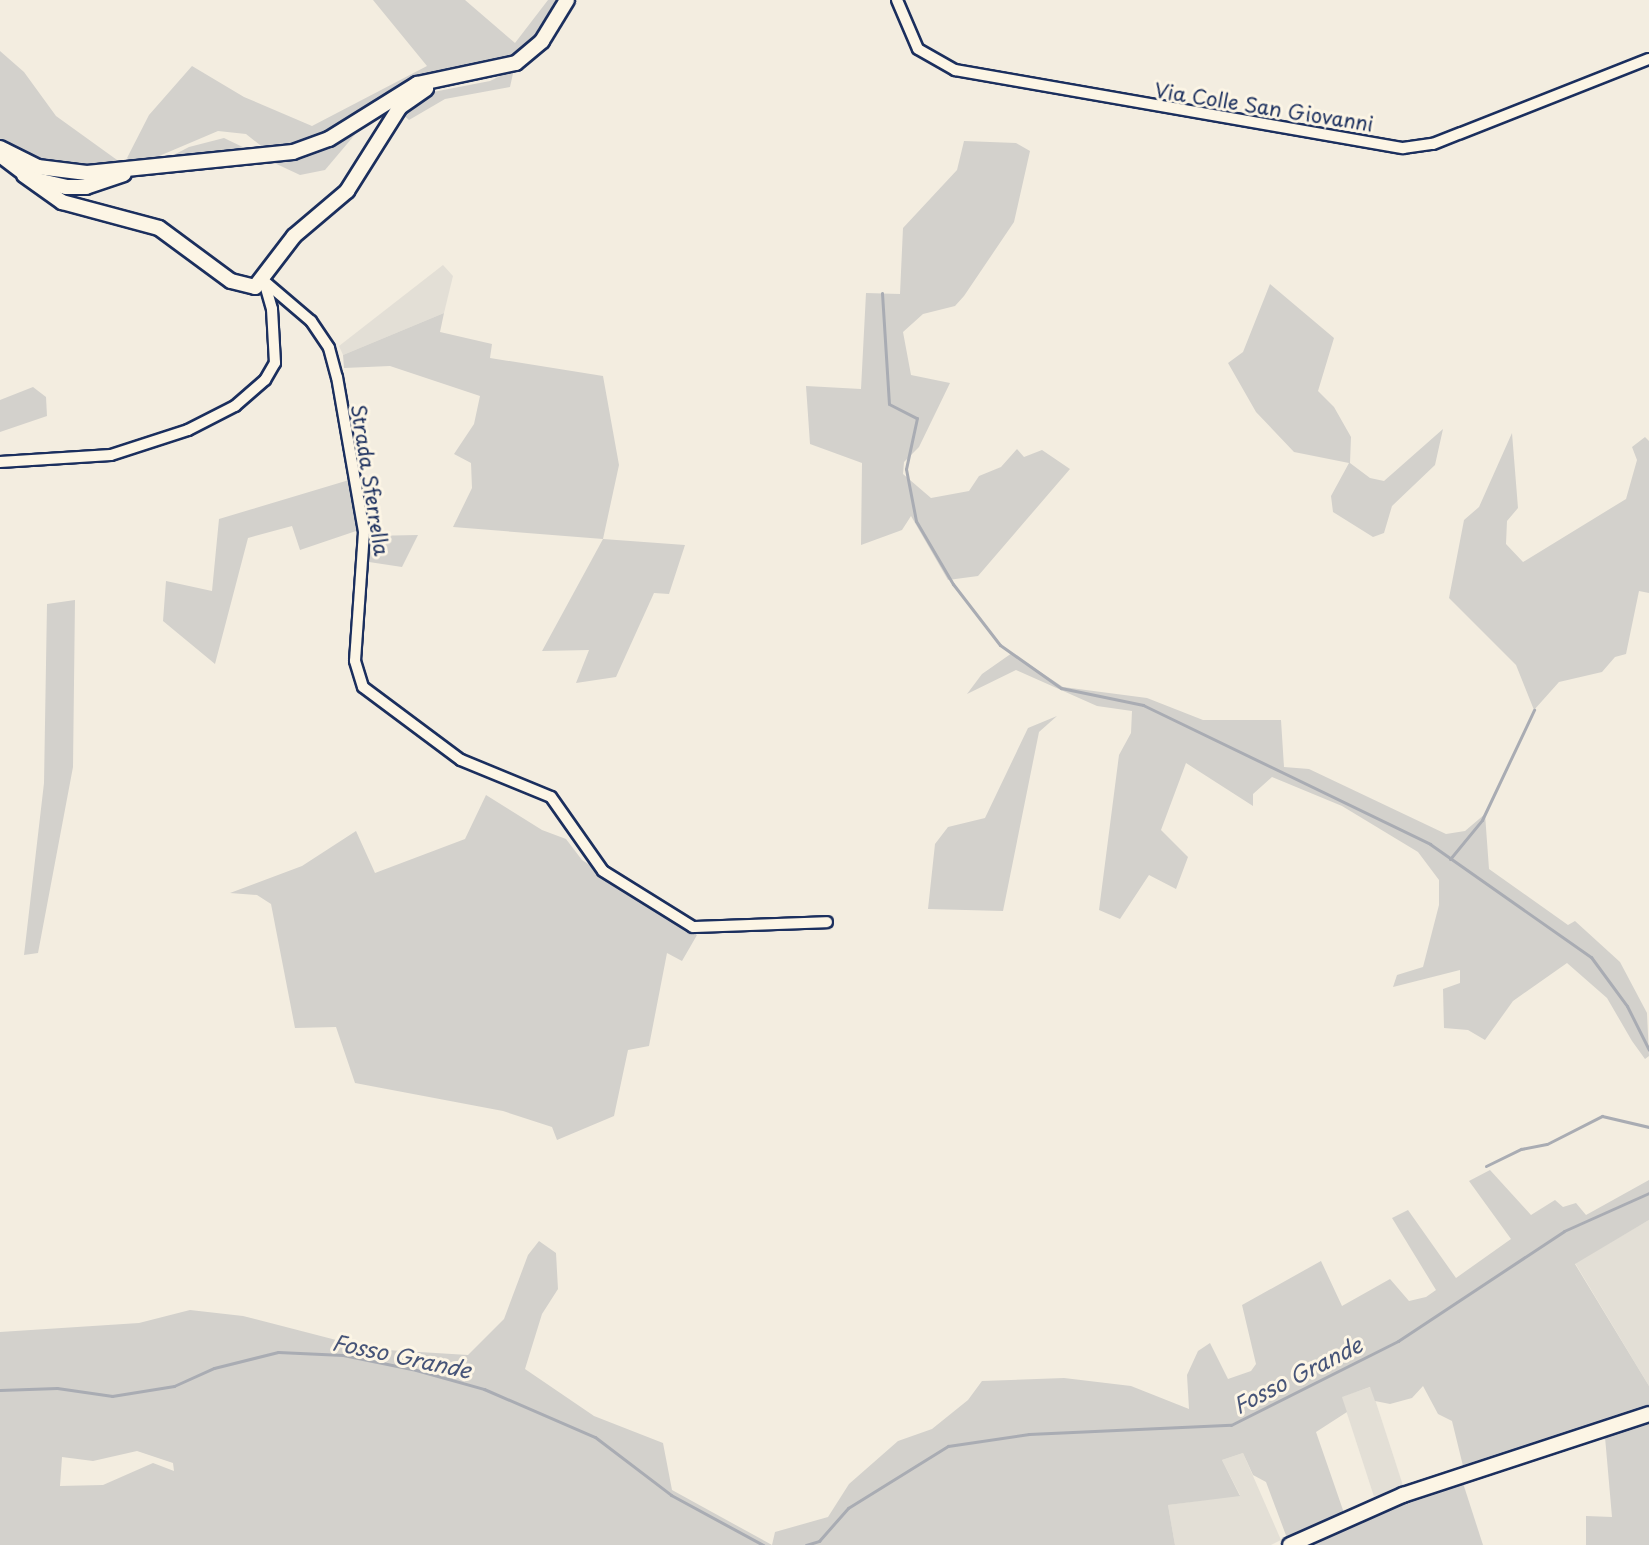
<!DOCTYPE html>
<style>
body{margin:0}
#map{position:relative;width:1649px;height:1545px;overflow:hidden;background:#f3ede0;font-family:"Playpen Sans",sans-serif}
div>[style]{position:absolute}
.built>*{inset:0;background:#e3dfd6;transform-origin:0 0}
.green>*{inset:0;background:#d3d1cc}
.stream>*{height:3px;margin:-1.5px;padding:0 1.5px;transform-origin:1.5px;border-radius:1.5px;background:#a9acb3}
.roads{filter:drop-shadow(2px 0 #1b2f5e) drop-shadow(-2px 0 #1b2f5e) drop-shadow(0 2px #1b2f5e) drop-shadow(0 -2px #1b2f5e)}
.street>*{height:10px;margin:-5px;padding:0 5px;transform-origin:5px;border-radius:5px;background:#fcf5e5}
.secondary>*{height:14px;margin:-7px;padding:0 7px;transform-origin:7px;border-radius:7px;background:#fcf5e5}
span{translate:-50% -50%;white-space:nowrap;text-align:center;line-height:1.15;-webkit-text-stroke:6px #fcf5e5;paint-order:stroke}
.street-label{font-size:20px;color:#1b2f5e}
.water-label{font-size:22px;color:#465478;font-style:italic}
</style>
<div id="map">
<div class="built">
<div style="clip-path:polygon(443px 265px,453px 276px,444px 313px,343px 355px,339px 346px)"></div>
<div style="clip-path:polygon(1649px 1220px,1649px 1386px,1575px 1263px)"></div>
<div style="left:1371px;top:1387px;width:105px;height:31px;rotate:72deg"></div>
<div style="clip-path:polygon(1243px 1453px,1281px 1540px,1271px 1545px,1175px 1545px,1168px 1505px,1240px 1495px,1222px 1460px)"></div>
</div>
<div class="green">
<div style="clip-path:polygon(373px 0,465px 0,515px 43px,548px 0,577px 0,521px 53px,481px 66px,433px 72px,328px 132px,293px 146px,265px 149px,246px 134px,218px 131px,138px 165px,127px 158px,149px 115px,192px 66px,244px 97px,312px 126px,427px 66px)"></div>
<div style="clip-path:polygon(0 51px,24px 72px,56px 116px,124px 165px,53px 163px,0 141px)"></div>
<div style="clip-path:polygon(514px 69px,510px 87px,445px 99px,409px 120px,400px 112px,433px 92px,490px 81px)"></div>
<div style="clip-path:polygon(363px 125px,325px 170px,300px 175px,268px 160px)"></div>
<div style="clip-path:polygon(224px 138px,251px 151px,164px 160px,189px 147px)"></div>
<div style="clip-path:polygon(964px 141px,1016px 143px,1030px 151px,1014px 222px,964px 296px,955px 306px,923px 314px,903px 332px,911px 375px,950px 383px,919px 447px,904px 462px,903px 474px,931px 498px,969px 491px,979px 476px,1001px 467px,1017px 449px,1024px 457px,1042px 450px,1070px 469px,978px 576px,948px 580px,911px 516px,902px 530px,861px 545px,862px 463px,810px 444px,806px 386px,861px 389px,866px 293px,900px 294px,903px 228px,957px 170px)"></div>
<div style="clip-path:polygon(1270px 284px,1334px 338px,1318px 391px,1334px 407px,1351px 437px,1350px 463px,1370px 478px,1384px 481px,1443px 429px,1435px 465px,1392px 506px,1384px 533px,1373px 537px,1333px 512px,1331px 496px,1349px 463px,1294px 452px,1256px 412px,1228px 363px,1243px 352px)"></div>
<div style="clip-path:polygon(444px 313px,440px 332px,492px 344px,490px 358px,603px 376px,619px 465px,603px 539px,685px 545px,669px 594px,654px 593px,616px 677px,576px 683px,589px 650px,542px 651px,603px 539px,453px 527px,472px 488px,471px 463px,454px 454px,474px 424px,480px 396px,390px 366px,344px 368px,343px 355px)"></div>
<div style="clip-path:polygon(33px 387px,46px 397px,47px 416px,0 432px,0 400px)"></div>
<div style="clip-path:polygon(1512px 433px,1518px 508px,1507px 521px,1506px 544px,1523px 562px,1626px 499px,1637px 460px,1632px 447px,1645px 437px,1649px 441px,1649px 593px,1639px 591px,1626px 654px,1615px 657px,1602px 672px,1559px 682px,1534px 710px,1516px 665px,1449px 598px,1464px 520px,1479px 507px)"></div>
<div style="clip-path:polygon(349px 480px,359px 530px,300px 550px,292px 526px,248px 538px,215px 664px,163px 621px,166px 581px,212px 591px,219px 519px)"></div>
<div style="clip-path:polygon(418px 535px,402px 567px,369px 562px,368px 536px)"></div>
<div style="clip-path:polygon(75px 600px,73px 767px,38px 953px,24px 955px,44px 783px,47px 604px)"></div>
<div style="clip-path:polygon(1012px 653px,1063px 687px,1147px 698px,1203px 720px,1281px 720px,1284px 767px,1309px 769px,1446px 834px,1465px 831px,1485px 814px,1489px 869px,1568px 925px,1575px 921px,1620px 962px,1647px 1013px,1649px 1056px,1645px 1059px,1632px 1041px,1607px 998px,1567px 963px,1513px 1001px,1485px 1040px,1468px 1030px,1444px 1028px,1443px 989px,1460px 983px,1460px 970px,1393px 987px,1397px 975px,1423px 967px,1439px 905px,1439px 880px,1418px 852px,1342px 806px,1272px 777px,1253px 794px,1253px 806px,1186px 763px,1161px 830px,1188px 857px,1176px 889px,1149px 875px,1120px 919px,1099px 910px,1119px 755px,1131px 733px,1132px 711px,1097px 706px,1016px 670px,967px 694px,982px 674px)"></div>
<div style="clip-path:polygon(1057px 716px,1039px 732px,1003px 911px,928px 909px,935px 844px,948px 827px,985px 818px,1028px 728px)"></div>
<div style="clip-path:polygon(486px 795px,542px 830px,566px 839px,582px 860px,697px 935px,682px 961px,667px 953px,649px 1046px,628px 1050px,614px 1116px,557px 1140px,552px 1127px,503px 1111px,355px 1083px,336px 1027px,295px 1028px,271px 904px,257px 895px,230px 893px,302px 866px,356px 831px,375px 873px,465px 839px)"></div>
<div style="clip-path:polygon(evenodd,1490px 1170px,1531px 1215px,1555px 1200px,1563px 1207px,1576px 1203px,1586px 1215px,1649px 1180px,1649px 1220px,1575px 1264px,1649px 1386px,1649px 1407px,1463px 1466px,1452px 1421px,1438px 1414px,1423px 1386px,1412px 1398px,1390px 1404px,1375px 1401px,1370px 1387px,1342px 1397px,1347px 1412px,1316px 1432px,1344px 1513px,1287px 1538px,1266px 1482px,1253px 1475px,1243px 1453px,1222px 1460px,1240px 1496px,1168px 1505px,1175px 1545px,0 1545px,0 1332px,139px 1323px,190px 1310px,243px 1316px,371px 1349px,468px 1355px,504px 1319px,528px 1255px,539px 1241px,556px 1253px,558px 1289px,542px 1314px,525px 1369px,594px 1416px,663px 1443px,672px 1490px,772px 1545px,775px 1532px,828px 1517px,849px 1484px,898px 1441px,932px 1429px,968px 1400px,982px 1381px,1064px 1378px,1131px 1386px,1189px 1409px,1187px 1375px,1198px 1351px,1210px 1343px,1228px 1379px,1251px 1371px,1256px 1364px,1242px 1305px,1321px 1261px,1342px 1306px,1390px 1279px,1409px 1301px,1426px 1297px,1436px 1290px,1392px 1218px,1408px 1210px,1456px 1278px,1511px 1239px,1469px 1181px,1490px 1170px,137px 1451px,173px 1463px,174px 1471px,153px 1463px,103px 1485px,60px 1486px,62px 1457px,93px 1461px,137px 1451px)"></div>
<div style="clip-path:polygon(1649px 1422px,1649px 1545px,1586px 1545px,1586px 1516px,1612px 1517px,1605px 1437px)"></div>
<div style="clip-path:polygon(1462px 1480px,1483px 1545px,1307px 1545px,1402px 1503px)"></div>
</div>
<div class="stream">
<div style="left:882px;top:293px;width:111px;rotate:86.4deg"></div>
<div style="left:889px;top:404px;width:31px;rotate:27deg"></div>
<div style="left:917px;top:418px;width:52px;rotate:102.2deg"></div>
<div style="left:906px;top:469px;width:53px;rotate:79.1deg"></div>
<div style="left:916px;top:521px;width:73px;rotate:59.6deg"></div>
<div style="left:953px;top:584px;width:77px;rotate:52.4deg"></div>
<div style="left:1000px;top:645px;width:75px;rotate:35.2deg"></div>
<div style="left:1061px;top:688px;width:84px;rotate:11.7deg"></div>
<div style="left:1143px;top:705px;width:319px;rotate:25.8deg"></div>
<div style="left:1430px;top:844px;width:197px;rotate:35.1deg"></div>
<div style="left:1591px;top:957px;width:61px;rotate:53.7deg"></div>
<div style="left:1627px;top:1006px;width:49px;rotate:63.4deg"></div>
<div style="left:1450px;top:859px;width:50px;rotate:-50.6deg"></div>
<div style="left:1482px;top:820px;width:122px;rotate:-64.7deg"></div>
<div style="left:1486px;top:1166px;width:39px;rotate:-26deg"></div>
<div style="left:1521px;top:1149px;width:26px;rotate:-11deg"></div>
<div style="left:1547px;top:1144px;width:62px;rotate:-27deg"></div>
<div style="left:1602px;top:1116px;width:48px;rotate:13.2deg"></div>
<div style="left:0;top:1390px;width:57px;rotate:-2deg"></div>
<div style="left:57px;top:1388px;width:56px;rotate:8.3deg"></div>
<div style="left:112px;top:1396px;width:63px;rotate:-9.2deg"></div>
<div style="left:174px;top:1386px;width:44px;rotate:-24.2deg"></div>
<div style="left:214px;top:1368px;width:66px;rotate:-14deg"></div>
<div style="left:278px;top:1352px;width:65px;rotate:2.6deg"></div>
<div style="left:343px;top:1355px;width:75px;rotate:11.6deg"></div>
<div style="left:416px;top:1370px;width:71px;rotate:15.6deg"></div>
<div style="left:484px;top:1389px;width:121px;rotate:23.4deg"></div>
<div style="left:595px;top:1437px;width:96px;rotate:37.3deg"></div>
<div style="left:671px;top:1495px;width:105px;rotate:28.5deg"></div>
<div style="left:806px;top:1545px;width:14px;rotate:-17deg"></div>
<div style="left:819px;top:1541px;width:44px;rotate:-48.7deg"></div>
<div style="left:848px;top:1508px;width:118px;rotate:-31.8deg"></div>
<div style="left:948px;top:1446px;width:82px;rotate:-8.4deg"></div>
<div style="left:1029px;top:1434px;width:202px;rotate:-2.6deg"></div>
<div style="left:1231px;top:1425px;width:187px;rotate:-26.7deg"></div>
<div style="left:1398px;top:1341px;width:199px;rotate:-33.5deg"></div>
<div style="left:1564px;top:1231px;width:93px;rotate:-24.1deg"></div>
</div>
<div class="roads">
<div class="street">
<div style="left:897px;top:0;width:53px;rotate:66.8deg"></div>
<div style="left:918px;top:49px;width:43px;rotate:29.6deg"></div>
<div style="left:955px;top:70px;width:455px;rotate:9.9deg"></div>
<div style="left:1403px;top:148px;width:30px;rotate:-8deg"></div>
<div style="left:1433px;top:144px;width:232px;rotate:-21.5deg"></div>
<div style="left:264px;top:281px;width:62px;rotate:40.4deg"></div>
<div style="left:311px;top:321px;width:32px;rotate:56deg"></div>
<div style="left:329px;top:348px;width:30px;rotate:75deg"></div>
<div style="left:337px;top:377px;width:157px;rotate:80.1deg"></div>
<div style="left:364px;top:532px;width:129px;rotate:94deg"></div>
<div style="left:355px;top:661px;width:27px;rotate:73deg"></div>
<div style="left:363px;top:687px;width:122px;rotate:36.7deg"></div>
<div style="left:461px;top:760px;width:97px;rotate:22.3deg"></div>
<div style="left:551px;top:797px;width:90px;rotate:54.9deg"></div>
<div style="left:603px;top:871px;width:106px;rotate:31.9deg"></div>
<div style="left:693px;top:927px;width:134px;rotate:-2.1deg"></div>
<div style="left:0;top:462px;width:111px;rotate:-3.6deg"></div>
<div style="left:111px;top:455px;width:81px;rotate:-18deg"></div>
<div style="left:188px;top:430px;width:53px;rotate:-27.1deg"></div>
<div style="left:235px;top:406px;width:40px;rotate:-41deg"></div>
<div style="left:265px;top:380px;width:20px;rotate:-60deg"></div>
<div style="left:275px;top:363px;width:54px;rotate:-93.2deg"></div>
<div style="left:272px;top:309px;width:29px;rotate:-106deg"></div>
</div>
<div class="secondary">
<div style="left:0;top:148px;width:42px;rotate:26.6deg"></div>
<div style="left:38px;top:167px;width:49px;rotate:7deg"></div>
<div style="left:87px;top:173px;width:207px;rotate:-5.8deg"></div>
<div style="left:293px;top:152px;width:38px;rotate:-20deg"></div>
<div style="left:329px;top:139px;width:104px;rotate:-32deg"></div>
<div style="left:417px;top:84px;width:101px;rotate:-12deg"></div>
<div style="left:516px;top:63px;width:34px;rotate:-40deg"></div>
<div style="left:542px;top:41px;width:48px;rotate:-58.6deg"></div>
<div style="left:0;top:155px;width:40px;rotate:37deg"></div>
<div style="left:32px;top:179px;width:35px;rotate:13deg"></div>
<div style="left:66px;top:187px;width:20px"></div>
<div style="left:86px;top:187px;width:40px;rotate:-18.9deg"></div>
<div style="left:24px;top:175px;width:47px;rotate:35.4deg"></div>
<div style="left:62px;top:202px;width:100px;rotate:15deg"></div>
<div style="left:159px;top:228px;width:89px;rotate:36.4deg"></div>
<div style="left:231px;top:281px;width:25px;rotate:14deg"></div>
<div style="left:255px;top:287px;width:64px;rotate:-52.6deg"></div>
<div style="left:294px;top:236px;width:70px;rotate:-40.3deg"></div>
<div style="left:347px;top:191px;width:99px;rotate:-57.8deg"></div>
<div style="left:400px;top:107px;width:32px;rotate:-35deg"></div>
<div style="left:1290px;top:1545px;width:124px;rotate:-23.9deg"></div>
<div style="left:1403px;top:1495px;width:259px;rotate:-18.2deg"></div>
</div>
</div>
<div class="street-label">
<span style="left:1264px;top:107px;rotate:9deg">Via Colle San Giovanni</span>
<span style="left:370px;top:480px;rotate:81deg">Strada Sferrella</span>
</div>
<div class="water-label">
<span style="left:402px;top:1355px;rotate:12deg">Fosso Grande</span>
<span style="left:1297px;top:1374px;rotate:-27deg">Fosso Grande</span>
</div>
</div>
